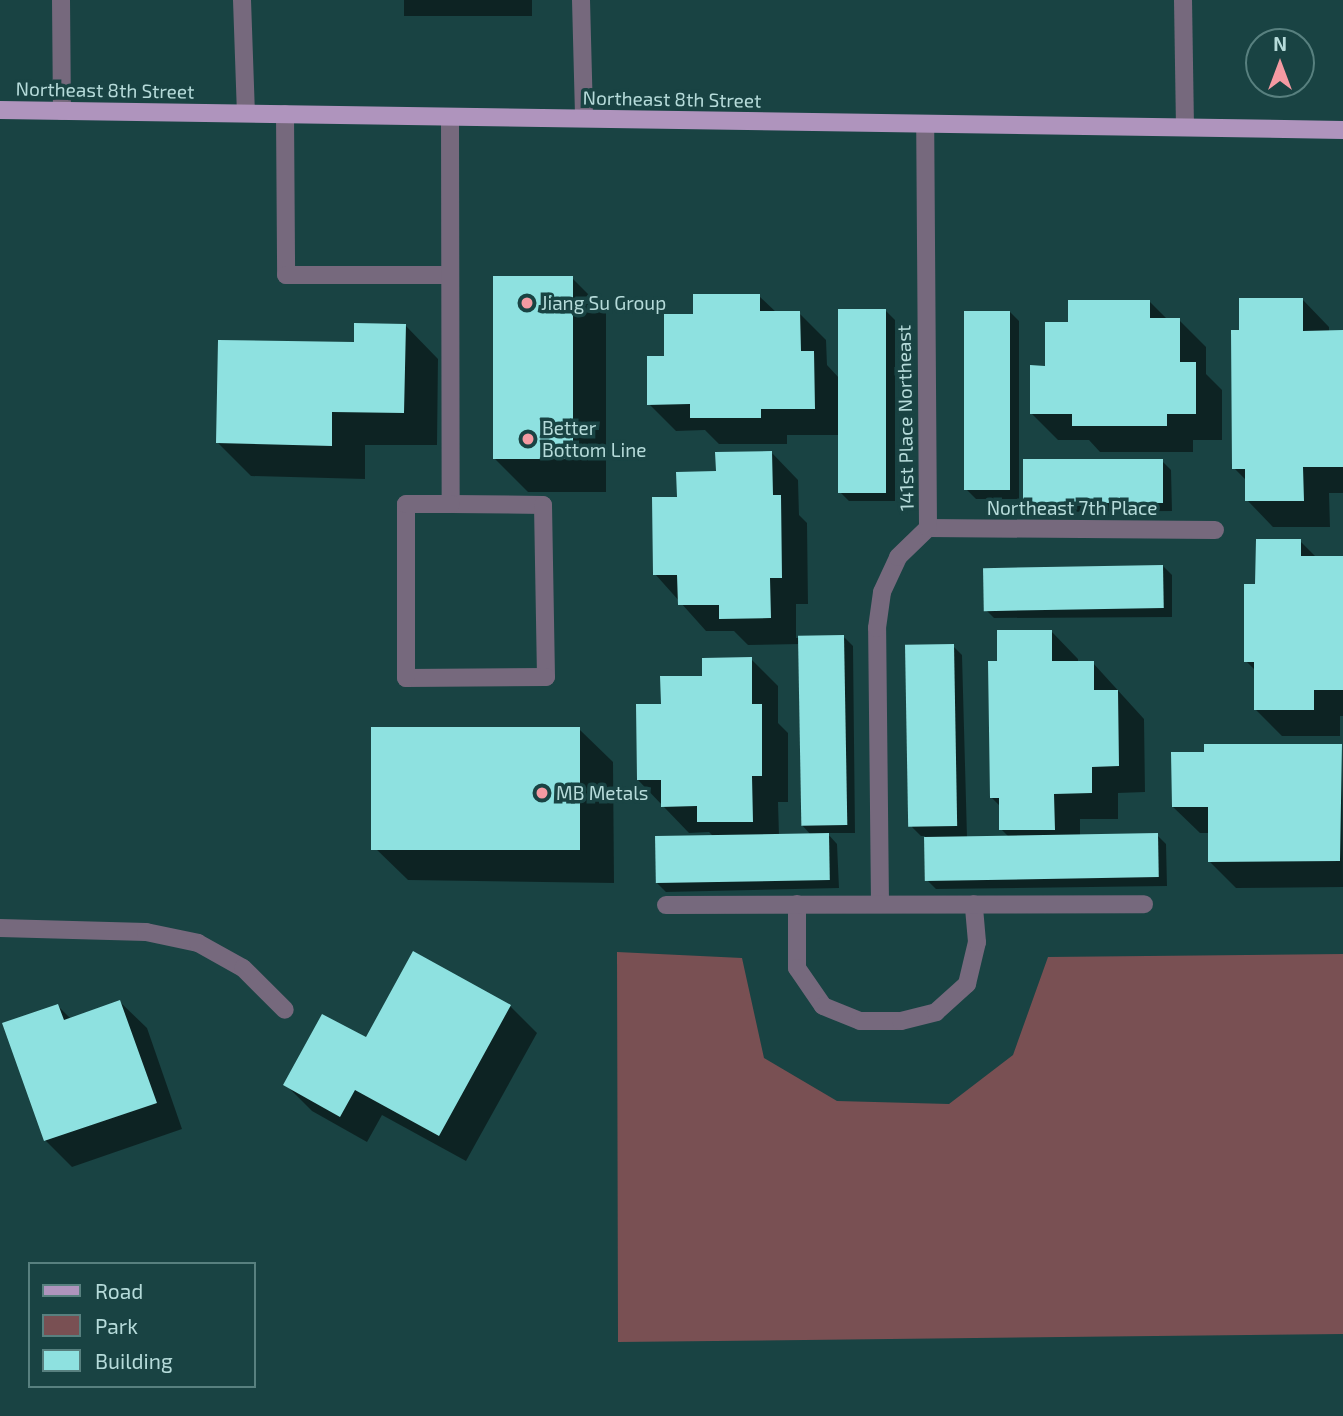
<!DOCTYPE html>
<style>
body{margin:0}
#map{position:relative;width:1343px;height:1416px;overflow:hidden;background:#194343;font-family:"Exo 2",sans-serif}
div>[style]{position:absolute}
.green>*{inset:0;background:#795053}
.shadow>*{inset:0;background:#0007;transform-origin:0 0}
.building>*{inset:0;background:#8ee1e0;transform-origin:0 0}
.minor>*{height:18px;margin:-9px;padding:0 9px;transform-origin:9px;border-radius:9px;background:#76697d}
.major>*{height:18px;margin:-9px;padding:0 9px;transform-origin:9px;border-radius:9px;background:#af94bd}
.dots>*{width:19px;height:19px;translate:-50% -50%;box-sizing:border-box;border:4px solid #194343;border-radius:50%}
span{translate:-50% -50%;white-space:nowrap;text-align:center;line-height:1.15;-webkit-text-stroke:7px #194343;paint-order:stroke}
.street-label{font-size:19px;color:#b6dbda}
.poi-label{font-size:19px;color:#b6dbda}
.left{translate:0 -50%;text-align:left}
.legend{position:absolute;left:28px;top:1262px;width:228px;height:126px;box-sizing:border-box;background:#194343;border:2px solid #58807f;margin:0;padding:9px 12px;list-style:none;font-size:21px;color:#b6dbda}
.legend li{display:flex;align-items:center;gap:14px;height:35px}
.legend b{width:35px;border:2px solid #58807f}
.north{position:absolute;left:1245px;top:28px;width:70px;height:70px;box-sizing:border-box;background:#194343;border:2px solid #58807f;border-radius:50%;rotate:0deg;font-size:19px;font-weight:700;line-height:28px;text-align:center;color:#b6dbda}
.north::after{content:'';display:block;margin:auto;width:24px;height:32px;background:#f49aa2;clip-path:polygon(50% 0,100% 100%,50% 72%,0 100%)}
</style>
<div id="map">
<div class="green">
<div style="clip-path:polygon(617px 952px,742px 958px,764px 1058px,837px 1101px,949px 1104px,1013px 1055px,1048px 957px,1343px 954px,1343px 1334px,618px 1342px)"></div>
</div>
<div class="shadow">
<div style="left:404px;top:0;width:128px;height:16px"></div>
<div style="clip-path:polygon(572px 278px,606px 312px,606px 492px,528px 492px,494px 458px)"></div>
<div style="clip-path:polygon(759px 296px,777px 313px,799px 313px,826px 340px,827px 365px,840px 379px,886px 311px,895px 320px,895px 501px,849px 501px,840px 492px,840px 435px,787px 435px,787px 444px,719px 444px,705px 430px,676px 431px,649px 404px,666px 358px,695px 316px)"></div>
<div style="clip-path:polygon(1303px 300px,1329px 327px,1329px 332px,1343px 332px,1343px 493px,1329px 493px,1330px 527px,1273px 527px,1247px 500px,1247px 481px,1234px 468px,1241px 332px)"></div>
<div style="clip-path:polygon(1150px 302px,1168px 320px,1179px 320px,1206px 347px,1206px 374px,1222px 390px,1222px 440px,1193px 440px,1193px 452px,1100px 452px,1089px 440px,1058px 440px,1032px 414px,1046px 367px,1070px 324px)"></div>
<div style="clip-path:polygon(1010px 312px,1019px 321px,1019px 499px,976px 499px,967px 490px)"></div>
<div style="clip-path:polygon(405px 325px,438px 359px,437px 445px,365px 445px,365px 479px,251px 476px,218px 443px,355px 344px)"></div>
<div style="clip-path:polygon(772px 453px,798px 480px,799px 515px,807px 523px,808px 604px,796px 604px,796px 638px,844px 637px,853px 646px,855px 833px,827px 833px,837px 844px,839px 888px,666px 892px,657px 883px,713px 836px,709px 832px,689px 833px,638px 780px,663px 706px,704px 677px,751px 659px,778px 686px,778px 723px,788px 733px,788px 802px,778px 802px,779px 835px,811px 835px,801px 824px,800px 644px,748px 645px,734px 631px,706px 631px,655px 574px,679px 498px,718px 473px)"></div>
<div style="clip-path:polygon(1162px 461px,1171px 470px,1172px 511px,1035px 512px,1026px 503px)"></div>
<div style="clip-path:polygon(1300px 541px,1317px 558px,1343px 558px,1343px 716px,1340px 716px,1340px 736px,1282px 736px,1255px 709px,1256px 671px,1246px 661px,1257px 586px)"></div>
<div style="clip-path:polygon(1163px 566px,1172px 575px,1172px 617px,994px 618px,985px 609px)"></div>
<div style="clip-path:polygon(1052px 632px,1078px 659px,1078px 663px,1093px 663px,1144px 719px,1145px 792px,1118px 793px,1118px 819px,1080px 819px,1080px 835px,1157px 835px,1166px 844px,1167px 886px,936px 889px,927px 880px,925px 836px,921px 836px,912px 827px,953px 646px,962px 655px,967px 837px,1008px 836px,1001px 829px,1001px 807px,991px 797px,999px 663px)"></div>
<div style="clip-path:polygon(579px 729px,613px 762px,614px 883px,408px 880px,374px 847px)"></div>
<div style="clip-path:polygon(1342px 745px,1343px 887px,1236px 888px,1209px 861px,1209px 833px,1200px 833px,1173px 807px)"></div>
<div style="clip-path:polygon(414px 953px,510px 1006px,537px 1033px,466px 1161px,382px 1115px,367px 1142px,312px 1111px,286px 1085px,367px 1040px)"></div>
<div style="clip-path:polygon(120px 1002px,147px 1028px,182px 1129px,72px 1167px,45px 1140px,58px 1006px,71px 1019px)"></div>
</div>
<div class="building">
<div style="left:493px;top:276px;width:80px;height:183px"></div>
<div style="clip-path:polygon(693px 294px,760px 294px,760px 311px,800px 311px,801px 351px,814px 351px,815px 409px,761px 409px,761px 418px,690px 418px,690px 404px,647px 405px,647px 356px,664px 356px,664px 314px,693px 314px)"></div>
<div style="clip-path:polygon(1239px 298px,1303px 298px,1303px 331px,1343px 330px,1343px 467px,1303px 467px,1304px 501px,1245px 501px,1245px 469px,1232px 469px,1231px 330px,1239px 330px)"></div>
<div style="clip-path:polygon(1068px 300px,1150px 300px,1150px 318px,1180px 318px,1180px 362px,1196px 362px,1196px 414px,1167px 414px,1167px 426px,1072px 426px,1072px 414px,1030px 414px,1030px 365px,1045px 366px,1045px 322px,1068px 322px)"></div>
<div style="left:838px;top:309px;width:48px;height:184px"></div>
<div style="left:964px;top:311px;width:46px;height:179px"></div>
<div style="clip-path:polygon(354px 323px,406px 324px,404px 413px,332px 412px,332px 446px,216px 443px,218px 340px,354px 342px)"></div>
<div style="clip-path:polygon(772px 451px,773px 495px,781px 495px,782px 578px,770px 578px,771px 618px,719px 619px,719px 605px,678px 605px,677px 575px,653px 575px,652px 497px,677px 497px,676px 472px,716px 471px,715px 452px)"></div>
<div style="left:1163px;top:459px;width:44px;height:140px;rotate:90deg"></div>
<div style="clip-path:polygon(1256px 539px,1301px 539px,1301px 556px,1343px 556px,1343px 690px,1314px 690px,1314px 710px,1254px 710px,1254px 662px,1244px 662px,1244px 584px,1255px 584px)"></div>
<div style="left:1163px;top:565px;width:43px;height:180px;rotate:89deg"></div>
<div style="clip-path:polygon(997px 630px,1052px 630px,1052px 661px,1094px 661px,1094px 690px,1118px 690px,1119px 766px,1092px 767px,1092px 793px,1054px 794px,1055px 830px,999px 830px,999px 798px,990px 798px,988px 661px,997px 661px)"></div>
<div style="left:844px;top:635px;width:190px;height:46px;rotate:89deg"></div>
<div style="left:954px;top:644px;width:182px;height:49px;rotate:89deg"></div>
<div style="clip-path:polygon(752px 657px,752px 704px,762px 704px,762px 776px,752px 776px,753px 822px,697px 822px,697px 806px,661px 807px,661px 780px,637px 780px,636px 704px,661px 704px,660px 676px,702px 676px,702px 658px)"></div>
<div style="left:580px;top:727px;width:123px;height:209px;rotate:90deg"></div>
<div style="clip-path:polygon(1204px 744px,1342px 744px,1340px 861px,1208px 862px,1208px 807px,1172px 807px,1171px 752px,1204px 752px)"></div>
<div style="left:829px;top:833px;width:47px;height:174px;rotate:89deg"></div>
<div style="left:1158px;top:833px;width:44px;height:234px;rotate:89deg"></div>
<div style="clip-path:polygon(413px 951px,511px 1005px,439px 1136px,355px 1090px,340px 1117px,283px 1085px,322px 1014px,366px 1037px)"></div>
<div style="clip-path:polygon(120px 1000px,157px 1103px,44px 1141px,2px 1023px,58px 1004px,64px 1020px)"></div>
</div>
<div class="minor">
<div style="left:61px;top:0;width:111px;rotate:89.5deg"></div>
<div style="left:242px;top:0;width:113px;rotate:88deg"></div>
<div style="left:581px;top:0;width:118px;rotate:88.5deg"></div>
<div style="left:1183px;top:0;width:127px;rotate:89.1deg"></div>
<div style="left:285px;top:114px;width:161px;rotate:89.6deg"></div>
<div style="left:286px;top:275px;width:164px"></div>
<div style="left:450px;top:117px;width:387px;rotate:89.9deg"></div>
<div style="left:451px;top:504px;width:92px;rotate:0.6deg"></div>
<div style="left:543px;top:505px;width:172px;rotate:89deg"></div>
<div style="left:546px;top:677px;width:140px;rotate:179.6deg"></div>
<div style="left:406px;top:678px;width:174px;rotate:-90deg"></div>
<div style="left:406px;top:504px;width:45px"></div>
<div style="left:928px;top:528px;width:287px;rotate:0.4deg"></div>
<div style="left:797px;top:904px;width:64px;rotate:90deg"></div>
<div style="left:797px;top:968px;width:46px;rotate:55.6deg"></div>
<div style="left:823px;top:1006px;width:40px;rotate:22deg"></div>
<div style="left:860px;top:1021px;width:41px"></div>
<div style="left:901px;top:1021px;width:36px;rotate:-14deg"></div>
<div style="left:936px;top:1012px;width:42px;rotate:-42.1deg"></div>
<div style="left:967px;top:984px;width:43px;rotate:-76.6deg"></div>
<div style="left:977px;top:942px;width:38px;rotate:-95deg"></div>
<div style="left:880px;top:904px;width:276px;rotate:-90.6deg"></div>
<div style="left:877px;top:628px;width:36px;rotate:-82deg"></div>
<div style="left:882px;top:592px;width:38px;rotate:-65deg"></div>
<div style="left:898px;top:557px;width:42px;rotate:-44deg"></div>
<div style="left:928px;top:528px;width:404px;rotate:-90.4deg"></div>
<div style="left:666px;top:905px;width:478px;rotate:-0.1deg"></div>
<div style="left:0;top:928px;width:146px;rotate:1.6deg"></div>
<div style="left:146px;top:932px;width:53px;rotate:11.9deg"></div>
<div style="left:198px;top:943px;width:51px;rotate:29.1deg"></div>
<div style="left:243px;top:968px;width:59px;rotate:45deg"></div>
</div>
<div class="major">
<div style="left:0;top:110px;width:1343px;rotate:0.85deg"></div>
</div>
<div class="dots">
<div style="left:527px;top:303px;background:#f49aa2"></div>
<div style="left:528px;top:439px;background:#f49aa2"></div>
<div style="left:542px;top:793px;background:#f49aa2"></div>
</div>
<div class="street-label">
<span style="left:105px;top:90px;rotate:1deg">Northeast 8th Street</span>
<span style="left:672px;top:99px;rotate:1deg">Northeast 8th Street</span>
<span style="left:905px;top:418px;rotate:-91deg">141st Place Northeast</span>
<span style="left:1072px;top:508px">Northeast 7th Place</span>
</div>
<div class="poi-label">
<span class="left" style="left:541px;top:303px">Jiang Su Group</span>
<span class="left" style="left:542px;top:439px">Better<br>Bottom Line</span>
<span class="left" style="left:556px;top:793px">MB Metals</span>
</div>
<ul class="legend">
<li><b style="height:9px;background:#af94bd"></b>Road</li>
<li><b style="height:19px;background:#795053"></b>Park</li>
<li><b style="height:19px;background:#8ee1e0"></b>Building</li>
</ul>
<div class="north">N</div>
</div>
